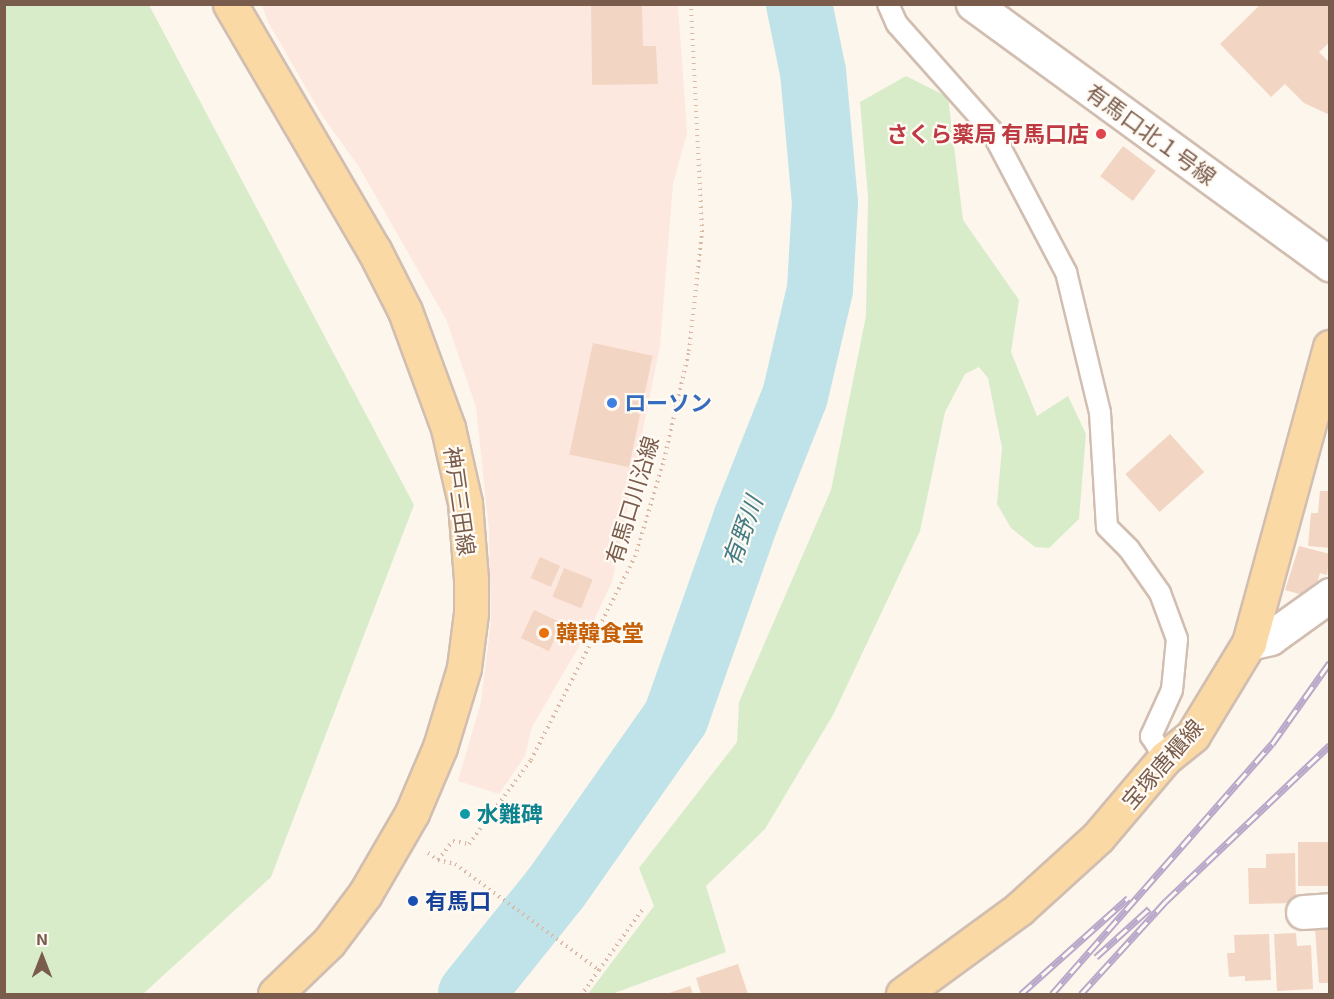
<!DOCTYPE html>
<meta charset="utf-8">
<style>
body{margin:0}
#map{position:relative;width:1334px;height:999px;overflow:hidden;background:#fdf6ec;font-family:"Exo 2","Noto Sans JP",sans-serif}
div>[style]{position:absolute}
.commercial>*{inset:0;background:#fde8e0}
.green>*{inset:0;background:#d8ecc9}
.river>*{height:66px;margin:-33px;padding:0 33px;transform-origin:33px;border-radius:33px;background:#bfe3e8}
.building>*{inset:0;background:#f3d5c3;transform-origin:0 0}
.path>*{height:4px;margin-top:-2px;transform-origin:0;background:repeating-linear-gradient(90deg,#d9b8a5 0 1.5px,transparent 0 6px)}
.roads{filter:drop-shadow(2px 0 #d1beb0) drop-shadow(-2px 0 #d1beb0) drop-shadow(0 2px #d1beb0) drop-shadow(0 -2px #d1beb0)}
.service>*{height:20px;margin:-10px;padding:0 10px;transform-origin:10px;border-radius:10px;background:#fff}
.minor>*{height:33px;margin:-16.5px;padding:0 16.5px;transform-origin:16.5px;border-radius:16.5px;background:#fff}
.tertiary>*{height:33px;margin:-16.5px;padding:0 16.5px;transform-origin:16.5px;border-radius:16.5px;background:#fff}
.primary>*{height:33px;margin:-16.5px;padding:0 16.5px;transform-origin:16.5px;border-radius:16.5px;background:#fbd9a5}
.rail>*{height:7px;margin-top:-3.5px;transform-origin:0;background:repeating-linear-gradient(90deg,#fffaf3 0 14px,#b9a8c9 0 28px);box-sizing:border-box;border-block:2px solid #b9a8c9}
.dots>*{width:16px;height:16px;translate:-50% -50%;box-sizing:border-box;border:3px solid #fffaf3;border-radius:50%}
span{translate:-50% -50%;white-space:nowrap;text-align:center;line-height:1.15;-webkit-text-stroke:4.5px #fffaf3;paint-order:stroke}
.health-label{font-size:22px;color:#be3a42;font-weight:700}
.right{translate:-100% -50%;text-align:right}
.street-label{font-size:22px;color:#7a5c4d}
.shop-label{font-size:22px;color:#366cbe;font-weight:700}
.left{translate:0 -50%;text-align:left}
.food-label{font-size:22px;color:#c56008;font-weight:700}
.culture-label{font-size:22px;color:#0d838f;font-weight:700}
.transit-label{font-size:22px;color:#164399;font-weight:700}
.water-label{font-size:24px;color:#437c86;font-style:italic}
.frame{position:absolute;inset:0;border:6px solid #7a5c4d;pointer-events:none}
.north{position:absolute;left:12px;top:927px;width:60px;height:60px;-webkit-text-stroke:4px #fffaf3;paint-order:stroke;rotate:0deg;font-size:16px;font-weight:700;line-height:24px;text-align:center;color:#7a5c4d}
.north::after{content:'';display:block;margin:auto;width:21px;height:27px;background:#7a5c4d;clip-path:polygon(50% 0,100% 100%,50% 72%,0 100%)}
</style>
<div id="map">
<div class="commercial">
<div style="clip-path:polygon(262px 5px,678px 5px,687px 133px,673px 184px,660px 346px,612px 582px,592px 624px,532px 727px,525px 756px,499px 794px,458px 781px,481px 702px,491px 621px,489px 529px,476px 407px,446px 319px,359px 167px,323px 117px,268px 22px)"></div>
</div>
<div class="green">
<div style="clip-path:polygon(5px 4px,149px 5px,414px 505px,271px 877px,143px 994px,5px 994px)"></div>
<div style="clip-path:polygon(906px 76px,948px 97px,963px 220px,1019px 300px,1011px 352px,1037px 416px,1068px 396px,1086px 434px,1079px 519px,1049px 548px,1035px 547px,1011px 528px,997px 504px,1002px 448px,988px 378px,979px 367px,965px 374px,945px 412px,920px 531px,833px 715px,765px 829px,706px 886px,726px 952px,612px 994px,588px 994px,654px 906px,639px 868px,737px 742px,739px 702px,831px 490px,866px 316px,868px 197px,860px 102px)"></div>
</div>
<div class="river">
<div style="left:471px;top:994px;width:136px;rotate:-51.3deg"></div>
<div style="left:556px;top:888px;width:209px;rotate:-54.9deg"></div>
<div style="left:676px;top:717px;width:210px;rotate:-70.5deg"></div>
<div style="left:746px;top:519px;width:132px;rotate:-68.3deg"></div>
<div style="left:795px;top:396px;width:110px;rotate:-76.8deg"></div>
<div style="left:820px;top:289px;width:86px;rotate:-86.7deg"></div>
<div style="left:825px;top:203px;width:132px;rotate:-95.2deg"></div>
<div style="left:813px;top:72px;width:69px;rotate:-101.6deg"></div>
</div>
<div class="building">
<div style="clip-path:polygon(591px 4px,642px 4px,643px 46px,656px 46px,658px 84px,592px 85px)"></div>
<div style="clip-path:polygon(1261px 4px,1330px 4px,1330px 42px,1319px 52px,1330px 63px,1330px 115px,1304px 103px,1285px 84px,1271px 97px,1220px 44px)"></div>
<div style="left:1123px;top:146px;width:41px;height:38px;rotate:37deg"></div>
<div style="left:593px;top:343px;width:61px;height:114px;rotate:12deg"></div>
<div style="left:1170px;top:434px;width:51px;height:60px;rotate:48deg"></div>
<div style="clip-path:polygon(1320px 491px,1330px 491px,1330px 548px,1308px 546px,1311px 513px,1318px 513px)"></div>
<div style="clip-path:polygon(1299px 546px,1330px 554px,1327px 575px,1320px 573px,1313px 598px,1285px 590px)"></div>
<div style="left:540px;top:557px;width:22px;height:23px;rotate:24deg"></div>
<div style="left:564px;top:568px;width:31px;height:31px;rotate:22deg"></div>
<div style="left:534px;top:610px;width:31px;height:31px;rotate:25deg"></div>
<div style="left:1330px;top:842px;width:44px;height:32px;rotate:90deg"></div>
<div style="clip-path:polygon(1295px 853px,1296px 903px,1249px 904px,1248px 868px,1266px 868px,1266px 854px)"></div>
<div style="clip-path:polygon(1330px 928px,1330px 983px,1319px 983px,1315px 929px)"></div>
<div style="clip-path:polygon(1296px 933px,1297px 946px,1311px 945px,1313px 989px,1277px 991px,1274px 934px)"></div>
<div style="clip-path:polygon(1269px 934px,1271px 980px,1245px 981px,1245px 976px,1229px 977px,1227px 953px,1235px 953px,1234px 935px)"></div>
<div style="clip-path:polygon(738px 964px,748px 994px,701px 994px,696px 978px)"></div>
<div style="clip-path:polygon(690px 986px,693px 994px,666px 994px)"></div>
</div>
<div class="path">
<div style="left:428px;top:853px;width:12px;rotate:35deg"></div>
<div style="left:438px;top:860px;width:24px;rotate:-52deg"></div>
<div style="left:453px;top:841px;width:16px;rotate:11deg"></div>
<div style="left:469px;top:844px;width:104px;rotate:-53.6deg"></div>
<div style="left:531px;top:760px;width:228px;rotate:-62.9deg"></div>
<div style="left:635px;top:557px;width:101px;rotate:-73.4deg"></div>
<div style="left:664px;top:460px;width:112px;rotate:-77.1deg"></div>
<div style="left:689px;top:351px;width:120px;rotate:-83.8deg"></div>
<div style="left:702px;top:232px;width:228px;rotate:-92.8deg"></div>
<div style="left:438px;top:860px;width:17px;rotate:13deg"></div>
<div style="left:455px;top:864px;width:179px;rotate:36.4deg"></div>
<div style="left:599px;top:970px;width:29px;rotate:125deg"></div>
<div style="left:599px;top:970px;width:74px;rotate:-54.4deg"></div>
</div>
<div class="roads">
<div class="service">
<div style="left:888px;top:4px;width:22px;rotate:66deg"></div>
<div style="left:897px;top:24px;width:142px;rotate:48.4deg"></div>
<div style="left:991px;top:130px;width:161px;rotate:62.2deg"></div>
<div style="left:1066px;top:272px;width:145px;rotate:76.4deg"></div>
<div style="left:1100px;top:413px;width:114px;rotate:86.5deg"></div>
<div style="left:1107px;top:527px;width:31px;rotate:45deg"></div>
<div style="left:1129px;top:549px;width:54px;rotate:54.8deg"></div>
<div style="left:1160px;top:593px;width:49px;rotate:69.7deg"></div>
<div style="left:1177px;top:639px;width:51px;rotate:95.6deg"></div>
<div style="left:1172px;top:690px;width:51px;rotate:114.5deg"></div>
<div style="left:1151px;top:736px;width:26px;rotate:58deg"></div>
</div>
<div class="minor">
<div style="left:1249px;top:643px;width:22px;rotate:-13deg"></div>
<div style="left:1270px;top:638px;width:74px;rotate:-35.6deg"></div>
<div style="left:1303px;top:912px;width:27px;rotate:-4deg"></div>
</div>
<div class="tertiary">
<div style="left:973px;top:4px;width:442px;rotate:36.1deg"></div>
</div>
<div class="primary">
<div style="left:230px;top:4px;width:285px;rotate:59.7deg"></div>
<div style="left:374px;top:250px;width:68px;rotate:63.1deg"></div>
<div style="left:405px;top:311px;width:125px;rotate:69.8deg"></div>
<div style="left:448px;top:428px;width:77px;rotate:77.2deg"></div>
<div style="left:465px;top:503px;width:76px;rotate:85.5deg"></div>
<div style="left:471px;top:579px;width:34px;rotate:90deg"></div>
<div style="left:471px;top:613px;width:55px;rotate:97.3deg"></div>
<div style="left:464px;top:668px;width:83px;rotate:106.9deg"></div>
<div style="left:440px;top:747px;width:72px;rotate:113deg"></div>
<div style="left:412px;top:813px;width:94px;rotate:120.1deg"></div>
<div style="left:365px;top:894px;width:60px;rotate:126.9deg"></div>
<div style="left:329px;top:942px;width:75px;rotate:136.1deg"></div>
<div style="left:903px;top:994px;width:144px;rotate:-36.2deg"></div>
<div style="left:1019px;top:909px;width:107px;rotate:-42.3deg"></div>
<div style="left:1098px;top:837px;width:104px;rotate:-49.7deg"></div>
<div style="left:1165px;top:758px;width:36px;rotate:-39deg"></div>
<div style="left:1193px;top:735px;width:108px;rotate:-58.7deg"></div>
<div style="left:1249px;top:643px;width:307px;rotate:-74.7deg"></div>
</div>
</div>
<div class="rail">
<div style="left:1096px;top:957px;width:72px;rotate:-42.2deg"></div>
<div style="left:1021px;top:994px;width:144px;rotate:-41.9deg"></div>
<div style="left:1052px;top:994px;width:333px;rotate:-48.7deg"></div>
<div style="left:1272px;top:744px;width:100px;rotate:-54.7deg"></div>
<div style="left:1081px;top:994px;width:126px;rotate:-47.6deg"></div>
<div style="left:1166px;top:901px;width:226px;rotate:-43.6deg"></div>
</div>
<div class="dots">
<div style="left:1101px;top:134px;background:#e0444e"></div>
<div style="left:612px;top:403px;background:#3f7fe0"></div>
<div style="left:544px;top:633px;background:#e8710a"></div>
<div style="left:465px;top:814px;background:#0f9aa8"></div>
<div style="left:413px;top:901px;background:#1a4fb4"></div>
</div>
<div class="health-label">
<span class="right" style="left:1089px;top:134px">さくら薬局 有馬口店</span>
</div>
<div class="street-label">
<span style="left:1151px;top:134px;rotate:36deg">有馬口北１号線</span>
<span style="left:632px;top:500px;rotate:-73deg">有馬口川沿線</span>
<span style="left:460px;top:501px;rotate:82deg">神戸三田線</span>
<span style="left:1162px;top:764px;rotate:-49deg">宝塚唐櫃線</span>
</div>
<div class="shop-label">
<span class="left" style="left:624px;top:403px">ローソン</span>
</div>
<div class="food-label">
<span class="left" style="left:556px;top:633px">韓韓食堂</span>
</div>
<div class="culture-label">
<span class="left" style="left:477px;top:814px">水難碑</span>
</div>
<div class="transit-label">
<span class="left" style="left:425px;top:901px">有馬口</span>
</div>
<div class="water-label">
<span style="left:742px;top:531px;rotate:-70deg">有野川</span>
</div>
<div class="frame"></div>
<div class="north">N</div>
</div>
